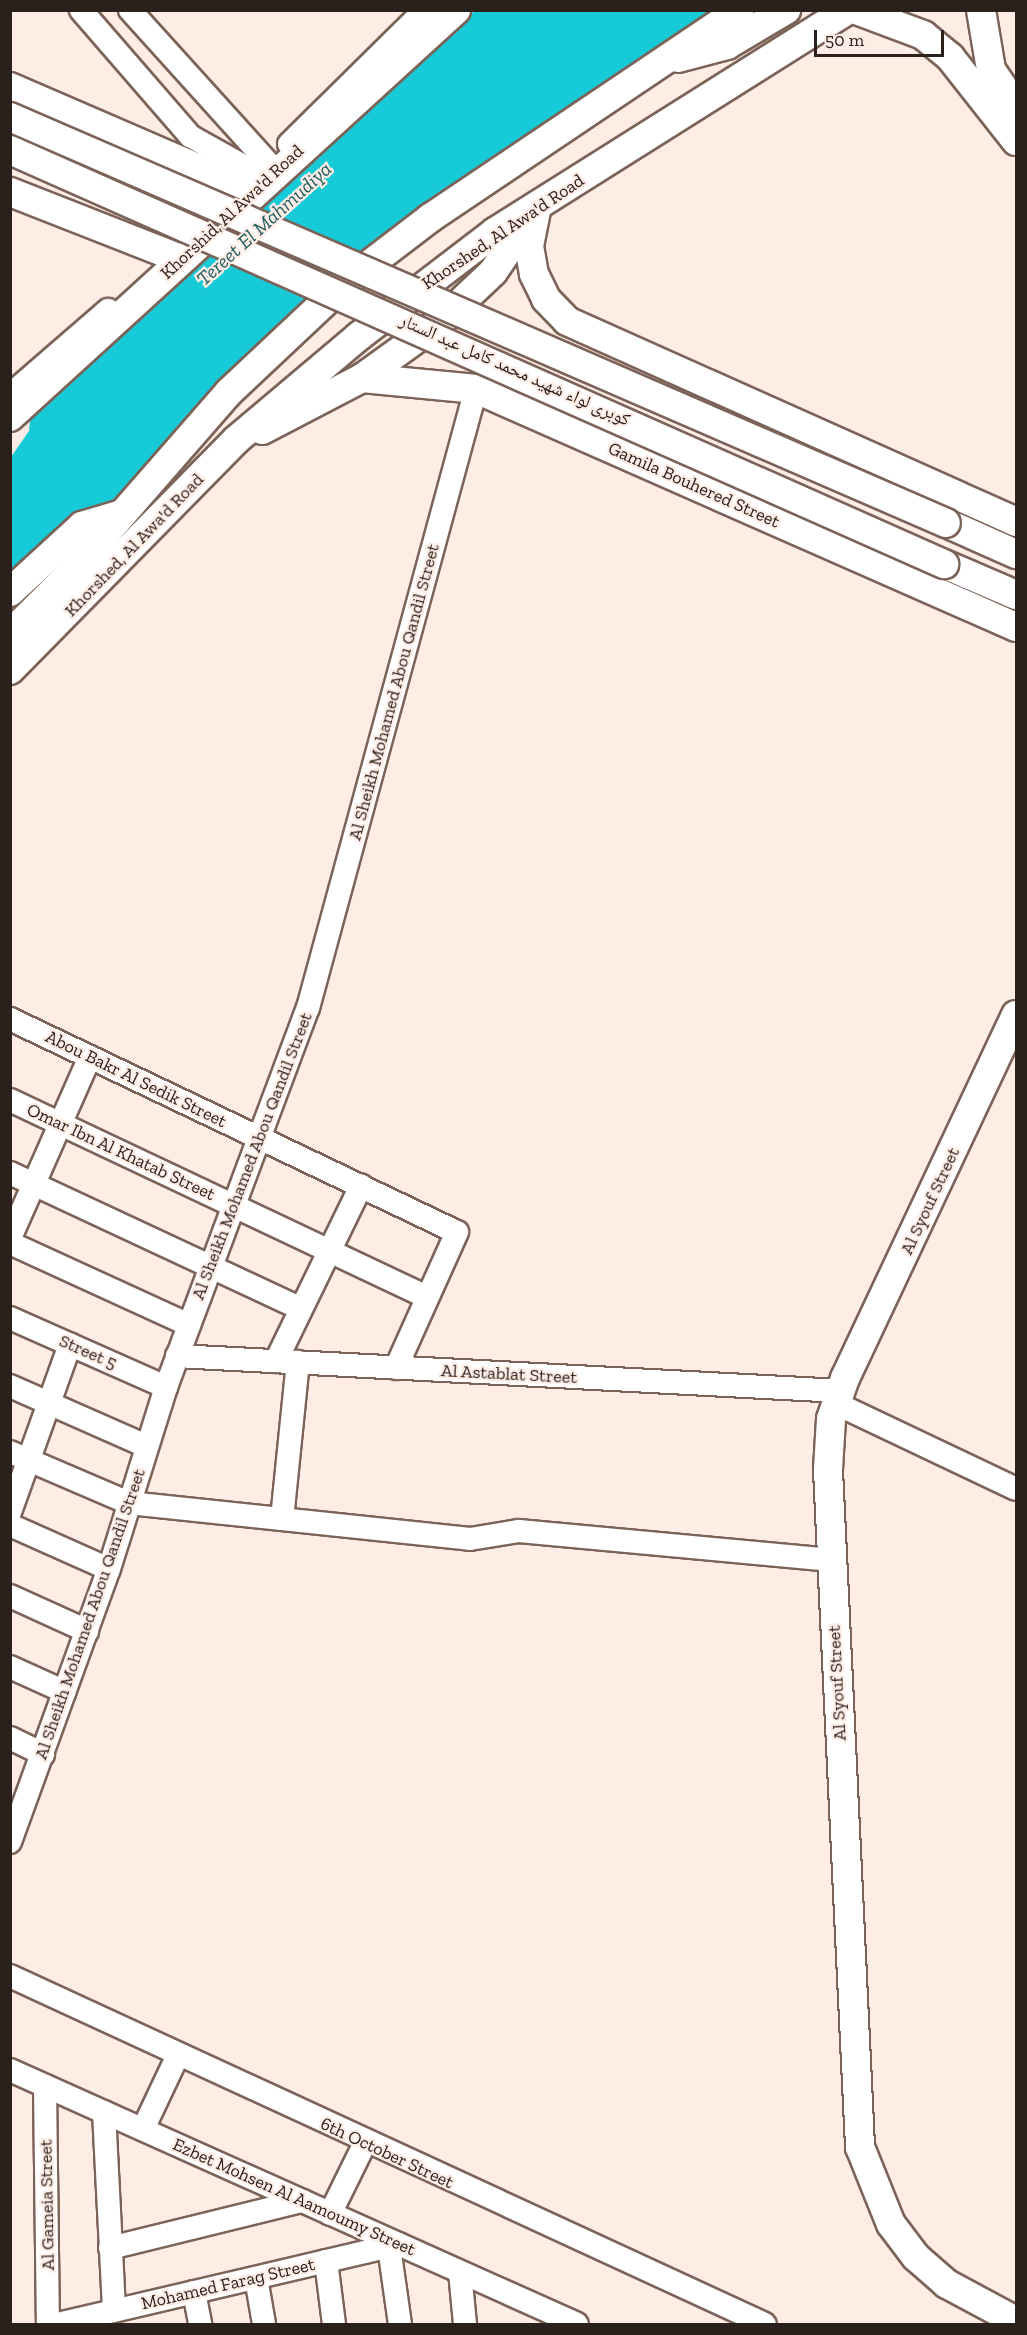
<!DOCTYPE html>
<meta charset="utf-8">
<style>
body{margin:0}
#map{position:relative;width:1027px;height:2335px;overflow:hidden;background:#feede5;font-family:"Zilla Slab","Noto Naskh Arabic",serif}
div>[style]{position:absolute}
.water>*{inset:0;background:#16cad7}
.roads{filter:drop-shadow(2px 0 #7b6358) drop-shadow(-2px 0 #7b6358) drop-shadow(0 2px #7b6358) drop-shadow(0 -2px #7b6358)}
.minor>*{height:22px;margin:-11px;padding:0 11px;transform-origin:11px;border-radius:11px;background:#fff}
.major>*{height:28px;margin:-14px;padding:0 14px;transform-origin:14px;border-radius:14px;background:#fff}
.bridges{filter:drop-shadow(2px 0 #7b6358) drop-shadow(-2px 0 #7b6358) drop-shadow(0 2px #7b6358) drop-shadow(0 -2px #7b6358)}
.major-bridge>*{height:28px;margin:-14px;padding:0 14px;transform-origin:14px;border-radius:14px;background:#fff}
span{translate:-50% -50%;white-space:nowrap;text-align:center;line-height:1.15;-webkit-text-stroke:4.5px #feede5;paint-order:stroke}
.street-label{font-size:18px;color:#2a201c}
.water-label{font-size:20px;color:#1d5c61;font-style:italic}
.frame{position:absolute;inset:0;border:12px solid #2a201c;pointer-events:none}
.scale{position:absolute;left:814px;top:30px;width:130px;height:27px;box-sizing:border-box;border:3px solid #2a201c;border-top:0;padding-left:8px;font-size:18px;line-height:21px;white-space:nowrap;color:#2a201c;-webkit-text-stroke:4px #feede5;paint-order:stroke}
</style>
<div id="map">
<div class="water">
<div style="clip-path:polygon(475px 11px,720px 11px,378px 245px,118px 503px,11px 575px,11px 457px,29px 431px,31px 411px,433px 42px)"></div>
</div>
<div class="roads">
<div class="minor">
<div style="left:81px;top:10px;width:167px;rotate:49.1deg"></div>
<div style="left:190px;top:136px;width:78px;rotate:29.2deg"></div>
<div style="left:130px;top:10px;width:207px;rotate:47.9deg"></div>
<div style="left:289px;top:144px;width:191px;rotate:-44.6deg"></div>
<div style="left:10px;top:395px;width:130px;rotate:-40.9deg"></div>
<div style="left:10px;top:1019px;width:495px;rotate:25.5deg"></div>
<div style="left:457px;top:1232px;width:149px;rotate:114.2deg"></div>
<div style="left:10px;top:1100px;width:461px;rotate:25.3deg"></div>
<div style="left:10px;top:1173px;width:321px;rotate:25deg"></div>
<div style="left:10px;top:1238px;width:198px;rotate:-66.2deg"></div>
<div style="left:10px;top:1243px;width:197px;rotate:24.6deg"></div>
<div style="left:10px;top:1318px;width:171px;rotate:23.9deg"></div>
<div style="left:177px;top:1356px;width:664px;rotate:3.02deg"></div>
<div style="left:276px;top:1361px;width:195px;rotate:-64.1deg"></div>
<div style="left:10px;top:1386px;width:149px;rotate:23.8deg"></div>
<div style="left:835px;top:1403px;width:200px;rotate:25.4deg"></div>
<div style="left:10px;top:1452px;width:129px;rotate:23.2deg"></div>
<div style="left:129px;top:1503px;width:343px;rotate:6deg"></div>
<div style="left:470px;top:1539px;width:50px;rotate:-9.3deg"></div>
<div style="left:519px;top:1531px;width:314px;rotate:5.3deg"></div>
<div style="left:10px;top:1512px;width:178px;rotate:-70.3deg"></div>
<div style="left:282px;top:1519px;width:158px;rotate:-84.2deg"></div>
<div style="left:10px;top:1525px;width:108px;rotate:24deg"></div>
<div style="left:10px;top:1596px;width:85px;rotate:24.4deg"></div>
<div style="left:10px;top:1667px;width:60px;rotate:24.4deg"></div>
<div style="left:10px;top:1738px;width:37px;rotate:26deg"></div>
<div style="left:10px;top:1842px;width:290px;rotate:-70.1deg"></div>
<div style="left:109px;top:1569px;width:191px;rotate:-72.6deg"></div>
<div style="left:166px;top:1387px;width:405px;rotate:-69.5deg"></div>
<div style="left:308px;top:1008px;width:641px;rotate:-74.82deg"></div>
<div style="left:10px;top:1976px;width:831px;rotate:24.75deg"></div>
<div style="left:10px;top:2070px;width:621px;rotate:24.13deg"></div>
<div style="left:45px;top:2086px;width:238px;rotate:89.3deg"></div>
<div style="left:104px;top:2112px;width:199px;rotate:87.1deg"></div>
<div style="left:143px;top:2129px;width:82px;rotate:-64.7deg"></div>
<div style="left:330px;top:2214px;width:79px;rotate:-63.8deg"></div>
<div style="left:389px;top:2247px;width:78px;rotate:81.9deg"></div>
<div style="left:110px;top:2248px;width:198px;rotate:-13.8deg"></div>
<div style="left:326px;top:2261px;width:64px;rotate:82.8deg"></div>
<div style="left:460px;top:2272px;width:52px;rotate:84.5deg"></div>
<div style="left:256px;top:2278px;width:47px;rotate:80.1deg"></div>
<div style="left:194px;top:2292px;width:33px;rotate:79deg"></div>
<div style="left:58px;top:2324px;width:350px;rotate:-13.2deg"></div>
</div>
<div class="major">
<div style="left:856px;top:10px;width:72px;rotate:20.5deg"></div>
<div style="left:923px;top:35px;width:35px;rotate:39deg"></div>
<div style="left:950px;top:57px;width:107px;rotate:51.8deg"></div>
<div style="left:981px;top:10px;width:61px;rotate:80.5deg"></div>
<div style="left:991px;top:70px;width:44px;rotate:55.2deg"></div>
<div style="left:678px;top:58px;width:51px;rotate:-14.9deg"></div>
<div style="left:727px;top:45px;width:69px;rotate:-30.7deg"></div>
<div style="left:10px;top:87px;width:254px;rotate:23.4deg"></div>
<div style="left:10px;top:192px;width:173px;rotate:21.4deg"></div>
<div style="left:537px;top:206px;width:41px;rotate:101.3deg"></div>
<div style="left:529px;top:246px;width:28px;rotate:80deg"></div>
<div style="left:534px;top:274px;width:28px;rotate:64deg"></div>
<div style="left:546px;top:299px;width:30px;rotate:46deg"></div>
<div style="left:567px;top:321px;width:492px;rotate:24.1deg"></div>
<div style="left:362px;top:378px;width:115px;rotate:5.5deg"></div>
<div style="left:476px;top:389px;width:590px;rotate:23.79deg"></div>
<div style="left:10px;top:417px;width:604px;rotate:-42.38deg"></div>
<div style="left:262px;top:430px;width:113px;rotate:-27.5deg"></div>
<div style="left:362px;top:378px;width:97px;rotate:-35.8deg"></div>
<div style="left:441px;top:321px;width:71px;rotate:-43.3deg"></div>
<div style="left:493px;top:272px;width:65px;rotate:-55.6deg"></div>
<div style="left:946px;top:523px;width:77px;rotate:23.9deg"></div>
<div style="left:944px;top:564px;width:78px;rotate:23.3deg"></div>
<div style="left:10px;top:592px;width:98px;rotate:-42.5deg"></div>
<div style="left:82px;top:526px;width:42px;rotate:-16.7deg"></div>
<div style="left:10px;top:634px;width:88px;rotate:-45deg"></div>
<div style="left:72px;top:572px;width:239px;rotate:-48.9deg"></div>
<div style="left:229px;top:392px;width:159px;rotate:-43.2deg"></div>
<div style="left:345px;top:283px;width:107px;rotate:-37.4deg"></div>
<div style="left:430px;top:218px;width:373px;rotate:-33.9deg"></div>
<div style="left:10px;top:670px;width:322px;rotate:-45.5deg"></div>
<div style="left:236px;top:440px;width:161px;rotate:-40.2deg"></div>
<div style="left:359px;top:336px;width:171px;rotate:-37.4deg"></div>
<div style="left:495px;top:232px;width:417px;rotate:-32.2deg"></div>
<div style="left:1016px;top:1015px;width:401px;rotate:115.2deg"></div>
<div style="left:845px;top:1378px;width:43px;rotate:108.9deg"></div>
<div style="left:831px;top:1419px;width:51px;rotate:93.4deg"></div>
<div style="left:828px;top:1470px;width:678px;rotate:87.29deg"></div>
<div style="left:860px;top:2147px;width:83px;rotate:68.1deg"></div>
<div style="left:891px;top:2224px;width:41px;rotate:52.9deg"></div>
<div style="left:916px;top:2257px;width:41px;rotate:41.1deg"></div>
<div style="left:947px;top:2284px;width:78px;rotate:28.2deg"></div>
</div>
</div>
<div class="bridges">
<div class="major-bridge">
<div style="left:10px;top:117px;width:1020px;rotate:23.45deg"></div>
<div style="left:10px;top:150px;width:1022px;rotate:23.91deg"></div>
</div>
</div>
<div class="street-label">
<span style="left:232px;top:212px;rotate:-43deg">Khorshid, Al Awa'd Road</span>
<span style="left:503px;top:232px;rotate:-34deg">Khorshed, Al Awa'd Road</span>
<span style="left:515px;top:370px;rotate:24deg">كوبرى لواء شهيد محمد كامل عبد الستار</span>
<span style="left:694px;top:485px;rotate:24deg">Gamila Bouhered Street</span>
<span style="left:134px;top:545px;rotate:-46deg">Khorshed, Al Awa'd Road</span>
<span style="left:394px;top:692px;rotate:-75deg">Al Sheikh Mohamed Abou Qandil Street</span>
<span style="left:136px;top:1079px;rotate:26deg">Abou Bakr Al Sedik Street</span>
<span style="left:121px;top:1152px;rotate:25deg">Omar Ibn Al Khatab Street</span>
<span style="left:252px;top:1156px;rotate:-69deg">Al Sheikh Mohamed Abou Qandil Street</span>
<span style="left:930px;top:1201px;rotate:-65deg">Al Syouf Street</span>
<span style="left:88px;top:1352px;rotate:24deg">Street 5</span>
<span style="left:509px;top:1374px;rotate:3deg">Al Astablat Street</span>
<span style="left:90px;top:1614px;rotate:-71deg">Al Sheikh Mohamed Abou Qandil Street</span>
<span style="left:837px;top:1683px;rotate:-93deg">Al Syouf Street</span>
<span style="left:387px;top:2153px;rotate:25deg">6th October Street</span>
<span style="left:294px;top:2197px;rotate:24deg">Ezbet Mohsen Al Aamoumy Street</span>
<span style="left:47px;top:2205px;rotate:-91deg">Al Gameia Street</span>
<span style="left:228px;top:2284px;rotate:-13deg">Mohamed Farag Street</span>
</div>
<div class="water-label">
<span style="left:264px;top:224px;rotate:-42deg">Tereet El Mahmudiya</span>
</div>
<div class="frame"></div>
<div class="scale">50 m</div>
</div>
